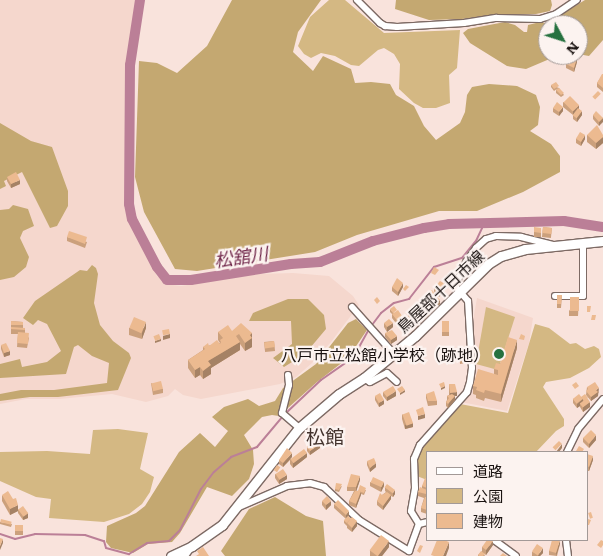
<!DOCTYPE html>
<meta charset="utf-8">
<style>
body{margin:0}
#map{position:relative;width:603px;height:556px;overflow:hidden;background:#f9e3dc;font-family:Literata,"Noto Sans JP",serif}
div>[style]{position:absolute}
.built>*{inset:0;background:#f5d7cd}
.green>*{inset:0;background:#d4b883}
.forest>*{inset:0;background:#c4a871}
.stream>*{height:2px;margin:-1px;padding:0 1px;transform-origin:1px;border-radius:1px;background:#bb7f97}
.river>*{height:10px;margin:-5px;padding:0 5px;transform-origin:5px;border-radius:5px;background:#bb7f97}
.roads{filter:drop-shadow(1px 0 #7d6a64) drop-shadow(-1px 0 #7d6a64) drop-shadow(0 1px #7d6a64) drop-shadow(0 -1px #7d6a64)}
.minor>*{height:6px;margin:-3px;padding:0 3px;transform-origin:3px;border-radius:3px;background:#fff}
.secondary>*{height:9px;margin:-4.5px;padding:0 4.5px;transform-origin:4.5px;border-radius:4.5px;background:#fff}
.wall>*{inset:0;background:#cba07c;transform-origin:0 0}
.shaded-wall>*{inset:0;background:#a58265}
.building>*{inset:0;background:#ecba90;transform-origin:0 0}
.dots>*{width:14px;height:14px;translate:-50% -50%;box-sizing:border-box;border:2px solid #fcf3f0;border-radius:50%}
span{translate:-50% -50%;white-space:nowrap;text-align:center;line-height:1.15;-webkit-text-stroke:4.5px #fcf3f0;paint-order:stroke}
.street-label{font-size:16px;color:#1a1311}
.poi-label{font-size:16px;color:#1a1311}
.right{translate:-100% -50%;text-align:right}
.water-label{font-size:18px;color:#71284b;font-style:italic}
.quarter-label{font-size:19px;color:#43332d}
.legend{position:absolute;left:426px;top:451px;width:162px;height:90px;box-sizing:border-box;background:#fcf3f0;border:1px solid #a29997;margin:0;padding:6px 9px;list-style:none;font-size:15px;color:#1a1311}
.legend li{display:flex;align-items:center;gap:10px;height:25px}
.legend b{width:25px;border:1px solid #a29997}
.north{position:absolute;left:538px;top:15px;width:50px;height:50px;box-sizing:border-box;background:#fcf3f0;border:1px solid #a29997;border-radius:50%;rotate:130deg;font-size:14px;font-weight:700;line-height:20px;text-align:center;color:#1a1311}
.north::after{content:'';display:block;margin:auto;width:18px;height:22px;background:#26713f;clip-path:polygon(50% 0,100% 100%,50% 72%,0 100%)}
</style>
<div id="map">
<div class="built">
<div style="clip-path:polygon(0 0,137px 0,127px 96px,126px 206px,128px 219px,157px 276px,173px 285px,181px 286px,258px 274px,293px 273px,329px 276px,353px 296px,359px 305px,331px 342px,312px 363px,296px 377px,280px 384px,201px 399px,183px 395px,175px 389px,168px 396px,146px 402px,112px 394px,59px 399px,26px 399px,0 404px)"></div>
<div style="clip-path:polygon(477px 298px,533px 318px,529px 343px,507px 411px,461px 402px,468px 395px,471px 332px)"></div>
</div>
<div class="green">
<div style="clip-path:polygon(329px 0,345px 0,384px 33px,460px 30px,457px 68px,449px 75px,450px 103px,436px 108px,423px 108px,414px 103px,399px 89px,400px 64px,394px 54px,384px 48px,378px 50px,359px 66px,351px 65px,335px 56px,321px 53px,311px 58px,304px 54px,298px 46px,303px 34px,310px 17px)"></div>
<div style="clip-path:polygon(486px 307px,515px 317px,498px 370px,476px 364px)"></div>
<div style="clip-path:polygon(535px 324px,549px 328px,570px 344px,576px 343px,585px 349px,594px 346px,599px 349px,601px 357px,589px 368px,570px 378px,546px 382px,543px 387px,564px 419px,564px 426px,556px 431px,536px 452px,427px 452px,427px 480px,417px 476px,417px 458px,425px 443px,460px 404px,508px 413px)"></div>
<div style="clip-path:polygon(118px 429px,148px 433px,140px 469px,154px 477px,150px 492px,142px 504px,129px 514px,104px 522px,49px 518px,51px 499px,36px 497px,0 481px,0 452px,47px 451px,90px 454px,93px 430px)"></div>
</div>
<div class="forest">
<div style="clip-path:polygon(232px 0,321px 0,298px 32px,293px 52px,313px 71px,323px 56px,351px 69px,355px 83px,371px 82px,390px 84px,396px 95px,414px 106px,424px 126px,436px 140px,460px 123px,465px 112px,467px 95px,472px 87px,489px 84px,517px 86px,536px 95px,540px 107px,538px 125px,530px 131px,551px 144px,560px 156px,560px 172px,523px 192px,477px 211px,439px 211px,357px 235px,315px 252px,197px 271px,175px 269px,144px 212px,135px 177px,139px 61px,157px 63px,177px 73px,207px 46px)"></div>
<div style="clip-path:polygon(396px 0,551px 0,552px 5px,550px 11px,536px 14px,497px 14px,462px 19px,429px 20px,395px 9px)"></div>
<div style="clip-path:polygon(585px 0,603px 0,603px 40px,589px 56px,578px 54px,578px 25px,548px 25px,548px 55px,559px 55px,526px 69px,507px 66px,470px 43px,463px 33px,468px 29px,505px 22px,515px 25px,524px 32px,527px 32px,528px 25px,540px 22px,557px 25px,562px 14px)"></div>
<div style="clip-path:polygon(0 123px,31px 141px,52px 147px,68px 191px,68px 206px,57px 226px,50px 228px,22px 172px,4px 181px,6px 186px,0 189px)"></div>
<div style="clip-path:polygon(13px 205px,28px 209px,34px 226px,23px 231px,20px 238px,29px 257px,26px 267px,14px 277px,0 280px,0 210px,9px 209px)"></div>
<div style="clip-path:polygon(92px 265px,96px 268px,98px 274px,94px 303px,100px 325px,113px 341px,129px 353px,131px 358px,118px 390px,58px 397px,30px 397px,0 401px,0 394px,21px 390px,54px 390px,107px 383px,109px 363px,92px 356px,78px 345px,74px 347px,66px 374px,0 378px,0 364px,20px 359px,22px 367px,47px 362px,61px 351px,47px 324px,38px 320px,33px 325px,23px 318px,35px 301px,80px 270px,87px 271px)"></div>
<div style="clip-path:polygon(288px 299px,308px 299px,324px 315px,326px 329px,305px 354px,284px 367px,273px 358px,292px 344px,291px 321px,249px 321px,253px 313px)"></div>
<div style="clip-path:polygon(356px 319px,367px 330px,348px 358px,317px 382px,279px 416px,272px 415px,262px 417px,244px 435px,253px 450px,254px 464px,249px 479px,232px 496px,207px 487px,180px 533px,172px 542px,148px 544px,133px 553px,111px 548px,106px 542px,107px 526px,136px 513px,145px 506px,179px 452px,200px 433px,215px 447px,228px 431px,212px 417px,224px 407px,248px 399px,259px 406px,275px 401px,283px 388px,316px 364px,348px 323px)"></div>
<div style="clip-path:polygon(275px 497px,306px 516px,323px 521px,326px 556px,225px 556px,221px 551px,249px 509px)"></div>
</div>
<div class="stream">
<div style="left:372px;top:325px;width:15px;rotate:-53deg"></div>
<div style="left:381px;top:313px;width:16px;rotate:-38deg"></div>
<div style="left:394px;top:303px;width:16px;rotate:-15deg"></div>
<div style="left:409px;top:299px;width:41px;rotate:-52deg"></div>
<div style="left:434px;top:267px;width:29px;rotate:-18deg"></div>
<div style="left:462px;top:258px;width:22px;rotate:-51deg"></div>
<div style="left:476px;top:241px;width:14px;rotate:-65deg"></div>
<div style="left:482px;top:228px;width:6px;rotate:-99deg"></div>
<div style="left:286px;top:413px;width:48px;rotate:-43.3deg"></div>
<div style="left:321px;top:380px;width:39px;rotate:-35deg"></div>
<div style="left:353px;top:358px;width:33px;rotate:-61deg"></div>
<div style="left:0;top:534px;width:16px;rotate:18deg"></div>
<div style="left:15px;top:539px;width:21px;rotate:-14deg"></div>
<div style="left:35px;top:534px;width:50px;rotate:1.1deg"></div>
<div style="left:85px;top:535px;width:20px;rotate:18deg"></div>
<div style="left:104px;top:541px;width:7px;rotate:74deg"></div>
<div style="left:106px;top:548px;width:24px;rotate:15deg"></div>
<div style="left:129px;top:554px;width:21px;rotate:-31deg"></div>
<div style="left:147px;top:543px;width:22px;rotate:-5deg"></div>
<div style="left:169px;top:541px;width:16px;rotate:-45deg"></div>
<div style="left:180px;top:530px;width:46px;rotate:-62.9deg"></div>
<div style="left:201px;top:489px;width:21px;rotate:-53deg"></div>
<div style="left:214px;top:472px;width:23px;rotate:-41deg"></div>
<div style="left:231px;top:457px;width:28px;rotate:-21deg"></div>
<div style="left:257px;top:447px;width:40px;rotate:-50deg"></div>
</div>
<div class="river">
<div style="left:140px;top:0;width:66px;rotate:98.7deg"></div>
<div style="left:130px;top:65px;width:139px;rotate:90.4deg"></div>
<div style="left:129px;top:204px;width:15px;rotate:79deg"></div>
<div style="left:132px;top:219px;width:54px;rotate:62.5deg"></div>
<div style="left:157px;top:267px;width:16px;rotate:52deg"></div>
<div style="left:167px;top:280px;width:24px"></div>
<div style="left:191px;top:280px;width:101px;rotate:-9.1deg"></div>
<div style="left:291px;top:264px;width:29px;rotate:-4deg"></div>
<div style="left:320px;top:262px;width:57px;rotate:-21.6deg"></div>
<div style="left:373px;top:241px;width:53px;rotate:-14.3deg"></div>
<div style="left:424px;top:228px;width:25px;rotate:-9deg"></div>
<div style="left:449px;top:224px;width:115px;rotate:-1.5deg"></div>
<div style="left:564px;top:221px;width:39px;rotate:9deg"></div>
</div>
<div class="roads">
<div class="minor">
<div style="left:357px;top:0;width:33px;rotate:45deg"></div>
<div style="left:380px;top:23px;width:6px;rotate:31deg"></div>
<div style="left:385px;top:26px;width:12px;rotate:5deg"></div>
<div style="left:397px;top:27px;width:67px;rotate:-3.4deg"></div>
<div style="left:464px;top:23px;width:33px;rotate:-9deg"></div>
<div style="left:497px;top:18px;width:43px;rotate:1.3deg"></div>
<div style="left:540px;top:19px;width:17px;rotate:-17deg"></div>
<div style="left:556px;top:14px;width:25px;rotate:-34deg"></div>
<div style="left:555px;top:296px;width:28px"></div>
<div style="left:583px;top:296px;width:53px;rotate:-90deg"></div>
<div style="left:352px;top:307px;width:63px;rotate:48.2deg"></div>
<div style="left:288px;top:375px;width:10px;rotate:84deg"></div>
<div style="left:289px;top:385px;width:29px;rotate:104deg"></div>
<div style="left:282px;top:413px;width:23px;rotate:41deg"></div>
<div style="left:364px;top:378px;width:7px;rotate:34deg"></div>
<div style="left:370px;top:382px;width:19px;rotate:-28deg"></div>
<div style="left:387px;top:373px;width:13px;rotate:42deg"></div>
<div style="left:567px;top:452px;width:25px;rotate:-64deg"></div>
<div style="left:578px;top:429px;width:39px;rotate:-50deg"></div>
<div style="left:239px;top:507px;width:52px;rotate:-23.6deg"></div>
<div style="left:287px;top:486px;width:23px;rotate:-7deg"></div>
<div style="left:310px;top:483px;width:15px;rotate:16deg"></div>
<div style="left:324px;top:487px;width:48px;rotate:43.3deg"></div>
<div style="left:359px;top:520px;width:59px;rotate:31.8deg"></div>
<div style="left:409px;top:551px;width:29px;rotate:-70deg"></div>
<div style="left:419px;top:524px;width:15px;rotate:-122deg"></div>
<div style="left:411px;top:511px;width:23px;rotate:-80deg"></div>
<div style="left:415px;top:488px;width:29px;rotate:-92deg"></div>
<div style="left:414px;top:459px;width:15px;rotate:-67deg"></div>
<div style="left:420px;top:445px;width:71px;rotate:-48.4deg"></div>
<div style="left:467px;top:392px;width:10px;rotate:-73deg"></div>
<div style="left:470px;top:382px;width:14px;rotate:-82deg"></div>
<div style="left:472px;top:368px;width:67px;rotate:-93.4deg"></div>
<div style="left:468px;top:301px;width:20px;rotate:-131deg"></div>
<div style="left:455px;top:286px;width:26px;rotate:-65deg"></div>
<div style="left:466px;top:262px;width:17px;rotate:-54deg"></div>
<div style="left:476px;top:248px;width:13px;rotate:-42deg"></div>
<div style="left:486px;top:239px;width:10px;rotate:-17deg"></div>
<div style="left:496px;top:236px;width:25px;rotate:2deg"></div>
<div style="left:521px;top:237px;width:33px;rotate:14deg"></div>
<div style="left:419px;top:524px;width:8px;rotate:-14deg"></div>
<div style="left:494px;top:540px;width:27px;rotate:36deg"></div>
<div style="left:566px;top:540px;width:16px;rotate:83deg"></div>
<div style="left:185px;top:556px;width:12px;rotate:-55deg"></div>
</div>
<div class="secondary">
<div style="left:171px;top:556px;width:23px;rotate:-25deg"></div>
<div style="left:192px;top:546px;width:37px;rotate:-35deg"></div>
<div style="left:222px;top:525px;width:124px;rotate:-51.6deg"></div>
<div style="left:299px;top:428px;width:52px;rotate:-40.4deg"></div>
<div style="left:339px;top:394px;width:30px;rotate:-33deg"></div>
<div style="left:364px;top:378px;width:66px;rotate:-39.5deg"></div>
<div style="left:415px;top:336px;width:103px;rotate:-44.6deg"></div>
<div style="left:488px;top:264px;width:15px;rotate:-32deg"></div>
<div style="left:501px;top:256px;width:25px;rotate:-16deg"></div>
<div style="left:525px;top:249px;width:78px;rotate:-5.9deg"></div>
</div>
</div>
<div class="wall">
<div style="clip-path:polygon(577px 62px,574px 72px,566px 68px,566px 64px)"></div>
<div style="clip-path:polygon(603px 74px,603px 92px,597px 87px,597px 83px)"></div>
<div style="clip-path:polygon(551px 85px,559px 88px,564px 95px,561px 97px,556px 93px,556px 90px,558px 88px,554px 91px,551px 87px)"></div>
<div style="clip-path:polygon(563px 102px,579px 109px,582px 115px,577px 122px,573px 119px,573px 115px,563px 107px)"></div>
<div style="clip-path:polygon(553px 108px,563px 111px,559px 116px,553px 112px)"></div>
<div style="clip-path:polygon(593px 115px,603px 118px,599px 126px,593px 119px)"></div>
<div style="clip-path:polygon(587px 135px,603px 135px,603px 143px,596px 149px,587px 142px)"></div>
<div style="clip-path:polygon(576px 139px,585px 139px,581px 146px,576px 143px)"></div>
<div style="clip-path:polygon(7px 177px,20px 184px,11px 188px,7px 181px)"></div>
<div style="clip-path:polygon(534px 227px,541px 232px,541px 237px,534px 237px)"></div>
<div style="left:543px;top:227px;width:9px;height:10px;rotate:6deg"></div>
<div style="clip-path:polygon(67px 237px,87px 242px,85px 248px,67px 241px)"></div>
<div style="clip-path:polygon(444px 281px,452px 281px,450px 288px,445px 286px,445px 289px,439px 297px,434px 292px,434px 288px,444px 284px)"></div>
<div style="clip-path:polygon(392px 287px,403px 287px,398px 296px,392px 291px)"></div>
<div style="clip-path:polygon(428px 293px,440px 304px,433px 310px,427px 302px,427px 297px,428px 296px)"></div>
<div style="clip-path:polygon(557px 295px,562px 295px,561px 308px,557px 308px)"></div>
<div style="clip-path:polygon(579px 297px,578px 316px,569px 316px,569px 311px)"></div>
<div style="clip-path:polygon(416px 308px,429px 315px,424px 319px,418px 313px,421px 322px,412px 329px,410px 325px,410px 318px,408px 316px,408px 314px,415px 314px,417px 312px)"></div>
<div style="clip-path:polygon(390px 309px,404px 323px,399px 327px,392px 318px,392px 314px,390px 312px)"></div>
<div style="clip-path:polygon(11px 321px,23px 322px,23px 328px,25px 328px,25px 333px,29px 338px,27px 348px,17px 347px,18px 334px,11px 334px)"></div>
<div style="left:442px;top:321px;width:7px;height:15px"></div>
<div style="clip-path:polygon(384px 323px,393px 327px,387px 332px,384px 327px)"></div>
<div style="clip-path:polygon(129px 328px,146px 328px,142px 339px,129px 335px)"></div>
<div style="clip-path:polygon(232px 331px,252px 333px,252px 347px,245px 351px,240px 344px,240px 350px,211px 368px,211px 374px,203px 379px,200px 375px,195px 378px,188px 368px,188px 360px,203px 350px,203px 347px,220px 343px,218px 340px,218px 332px)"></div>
<div style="clip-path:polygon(385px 333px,397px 340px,391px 344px,385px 337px)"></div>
<div style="left:274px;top:341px;width:10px;height:10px;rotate:84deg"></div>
<div style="clip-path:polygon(1px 345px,10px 355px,4px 357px,1px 349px)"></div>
<div style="clip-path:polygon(459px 348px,466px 359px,466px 363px,460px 364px)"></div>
<div style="clip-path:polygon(517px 348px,501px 402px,485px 398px,484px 401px,476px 398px,476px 395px,473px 394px,473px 386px,494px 374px,494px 369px)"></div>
<div style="clip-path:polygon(151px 383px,163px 389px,163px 393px,153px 395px)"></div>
<div style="clip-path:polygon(449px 384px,457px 396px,455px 396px,455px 400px,448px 408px,446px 406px,446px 402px,447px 400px,447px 396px,449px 395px)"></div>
<div style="clip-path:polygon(587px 387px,599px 392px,598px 393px,598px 396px,591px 401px,586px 395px)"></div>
<div style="clip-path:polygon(383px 392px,396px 396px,387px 401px,383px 396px)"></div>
<div style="clip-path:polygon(426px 394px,437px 401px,437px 405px,428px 406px,426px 398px)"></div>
<div style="clip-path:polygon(375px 396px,384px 404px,379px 407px,375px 400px)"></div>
<div style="clip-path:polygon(581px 397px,588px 399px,590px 407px,583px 412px,580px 407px,580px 406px,577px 408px,573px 403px,573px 399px)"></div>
<div style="clip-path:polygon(402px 414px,413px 427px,405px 429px,402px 419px)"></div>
<div style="clip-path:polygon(583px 438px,596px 440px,589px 448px,583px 442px)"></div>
<div style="clip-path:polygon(307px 447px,320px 448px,310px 455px,307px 451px)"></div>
<div style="clip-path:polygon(587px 455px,593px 460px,589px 471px,587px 471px)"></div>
<div style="clip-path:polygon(292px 457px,290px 459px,307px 457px,293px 468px,290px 464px,290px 460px,283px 467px,279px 464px,279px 460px)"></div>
<div style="clip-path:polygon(367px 461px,376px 467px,370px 472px,367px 465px)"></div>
<div style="clip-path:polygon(275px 474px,287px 479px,279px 484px,275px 478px)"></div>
<div style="clip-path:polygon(427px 479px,427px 514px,421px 512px,421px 508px,424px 498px,418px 496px,418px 492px,422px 488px,422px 486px)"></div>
<div style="clip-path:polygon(360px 480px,356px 491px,366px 490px,364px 495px,361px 494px,356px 508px,349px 505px,349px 501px,354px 491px,347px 491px,347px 487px)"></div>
<div style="clip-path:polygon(370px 482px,384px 486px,381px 492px,370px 486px)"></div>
<div style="clip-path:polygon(342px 486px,339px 492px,335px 491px,335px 489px)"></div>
<div style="clip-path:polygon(385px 487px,395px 494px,393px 497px,391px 496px,391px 499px,383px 510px,377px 505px,377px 501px,382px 495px,386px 492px,385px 491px)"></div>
<div style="clip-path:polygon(2px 495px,18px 511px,10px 515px,2px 501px)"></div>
<div style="clip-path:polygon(322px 501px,331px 505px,326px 510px,322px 505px)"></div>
<div style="clip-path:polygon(334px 504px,349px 515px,348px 516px,357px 526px,352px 532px,347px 528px,347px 526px,344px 523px,344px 521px,346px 519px,334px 508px)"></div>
<div style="clip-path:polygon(18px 509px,28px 518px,23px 520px,18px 513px)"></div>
<div style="clip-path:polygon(0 522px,12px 524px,11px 527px,0 524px)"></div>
<div style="left:15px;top:525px;width:8px;height:10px"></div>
<div style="clip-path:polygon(560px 544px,557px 556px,549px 555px,549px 551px)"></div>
<div style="clip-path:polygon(493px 545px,486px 555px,483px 553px,485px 556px,478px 556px,478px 555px,482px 551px,482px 547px)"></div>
<div style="clip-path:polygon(389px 547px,382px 556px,370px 556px,370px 550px)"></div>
<div style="clip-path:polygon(532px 552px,543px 553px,540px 556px,532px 556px)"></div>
</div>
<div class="shaded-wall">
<div style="clip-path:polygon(577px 58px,577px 62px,574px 72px,574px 68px)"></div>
<div style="clip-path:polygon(579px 105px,579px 109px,573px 115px,573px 111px)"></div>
<div style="clip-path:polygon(563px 107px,563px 111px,559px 116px,559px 112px)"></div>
<div style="clip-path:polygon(582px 111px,582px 115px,577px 122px,577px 118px)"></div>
<div style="clip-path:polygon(603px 118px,603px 122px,599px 126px,599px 122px)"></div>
<div style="clip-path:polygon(585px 135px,585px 139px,581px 146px,581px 142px)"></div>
<div style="clip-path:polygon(603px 137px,603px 143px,596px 149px,596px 143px)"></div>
<div style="clip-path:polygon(20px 180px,20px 184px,11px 188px,11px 184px)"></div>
<div style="clip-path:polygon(403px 283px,403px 287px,398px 296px,398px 292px)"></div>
<div style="clip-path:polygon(445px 284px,445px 289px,439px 297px,439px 293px)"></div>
<div style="clip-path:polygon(440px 300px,440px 304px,433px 310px,433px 306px)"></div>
<div style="clip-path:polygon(429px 311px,429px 315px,424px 319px,424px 315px)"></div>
<div style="clip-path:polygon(421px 318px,421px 322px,412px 329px,412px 325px)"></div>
<div style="clip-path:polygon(404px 319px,404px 323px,399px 327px,399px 323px)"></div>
<div style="clip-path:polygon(146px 322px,146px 328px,142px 339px,142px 333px)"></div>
<div style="clip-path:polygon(393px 323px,393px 327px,387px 332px,387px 327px)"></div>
<div style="clip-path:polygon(252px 333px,252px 347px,245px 351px,245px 343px,250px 335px)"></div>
<div style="clip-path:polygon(170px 334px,170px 338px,163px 340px,163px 336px)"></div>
<div style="clip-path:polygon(397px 336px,397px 340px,391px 344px,391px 340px)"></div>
<div style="clip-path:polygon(161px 339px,161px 341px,155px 343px,155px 341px)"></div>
<div style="clip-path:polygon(517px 340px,517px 348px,501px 402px,501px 394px)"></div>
<div style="clip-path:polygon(240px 342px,240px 350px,211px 368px,211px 374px,203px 379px,203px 371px,208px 361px)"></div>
<div style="clip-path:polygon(10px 351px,10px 355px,4px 357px,4px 353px)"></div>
<div style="clip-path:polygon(200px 367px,200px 375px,195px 378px,195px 370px)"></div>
<div style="clip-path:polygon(445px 386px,445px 388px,441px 390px,441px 388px)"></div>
<div style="clip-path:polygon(599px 388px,598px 396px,591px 401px,591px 397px,596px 390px)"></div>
<div style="clip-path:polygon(405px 390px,405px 392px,400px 395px,400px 393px)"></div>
<div style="clip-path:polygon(396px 391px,396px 396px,387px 401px,387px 397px)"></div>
<div style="clip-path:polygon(457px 392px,457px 396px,455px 396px,455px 400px,448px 408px,450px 393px)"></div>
<div style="clip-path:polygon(583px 399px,583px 404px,580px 403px,580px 406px,577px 408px,577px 404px)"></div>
<div style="clip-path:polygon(384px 400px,384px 404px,379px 407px,379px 403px)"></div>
<div style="clip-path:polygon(590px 402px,590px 407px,583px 412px,583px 407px)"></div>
<div style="clip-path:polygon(425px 414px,425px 418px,418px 420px,418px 416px)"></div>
<div style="clip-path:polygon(413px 423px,413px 427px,405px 429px,405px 425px)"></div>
<div style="clip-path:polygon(596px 435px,596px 440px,589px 448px,589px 444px)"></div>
<div style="clip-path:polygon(320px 444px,320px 448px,310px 455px,310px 451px)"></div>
<div style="clip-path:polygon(562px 444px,562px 448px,559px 452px,556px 452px)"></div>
<div style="clip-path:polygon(292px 453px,292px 457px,283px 467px,283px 463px)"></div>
<div style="clip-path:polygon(307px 453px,307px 457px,293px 468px,293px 463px)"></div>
<div style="clip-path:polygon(593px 456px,593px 460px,589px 471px,589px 467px)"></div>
<div style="clip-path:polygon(376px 463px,376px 467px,370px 472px,370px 468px)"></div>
<div style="clip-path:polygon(287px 475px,287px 479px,279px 484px,279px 480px)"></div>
<div style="clip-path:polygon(360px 476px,360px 480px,356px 492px,356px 487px)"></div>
<div style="clip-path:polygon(384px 482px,384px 486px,381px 492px,381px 487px)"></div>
<div style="clip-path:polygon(395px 490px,395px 494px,393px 497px,393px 493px)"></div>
<div style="clip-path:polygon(361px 491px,361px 495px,356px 508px,356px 504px)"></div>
<div style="clip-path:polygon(391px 495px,391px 499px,383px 510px,383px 506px)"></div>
<div style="clip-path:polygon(331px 501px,331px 505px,326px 510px,326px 505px)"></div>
<div style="clip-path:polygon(18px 505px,18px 511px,10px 515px,10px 509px)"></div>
<div style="clip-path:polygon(349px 511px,349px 515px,346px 519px,346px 515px)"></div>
<div style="clip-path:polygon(28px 513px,28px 518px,23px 520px,23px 516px)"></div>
<div style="clip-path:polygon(357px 521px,357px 526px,352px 532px,352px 528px)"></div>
<div style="clip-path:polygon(3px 539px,3px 543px,0 550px,0 546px)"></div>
<div style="clip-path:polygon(560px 540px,560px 544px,556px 556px,556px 553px)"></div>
<div style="clip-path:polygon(389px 541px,389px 547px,382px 556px,378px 556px)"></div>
<div style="clip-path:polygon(493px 541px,493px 545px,486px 555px,486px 550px)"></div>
<div style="clip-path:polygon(449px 542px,449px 548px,446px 556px,443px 556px)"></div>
<div style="clip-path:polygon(543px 548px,543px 553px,540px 556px,538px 556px)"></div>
</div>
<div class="building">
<div style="clip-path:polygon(568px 55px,577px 58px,574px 68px,566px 64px)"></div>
<div style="clip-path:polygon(602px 74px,603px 74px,603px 88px,597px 83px)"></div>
<div style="clip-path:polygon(556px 82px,559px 86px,554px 89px,551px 85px)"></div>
<div style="clip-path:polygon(559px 88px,564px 93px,561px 95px,556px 90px)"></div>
<div style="left:598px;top:91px;width:4px;height:8px;rotate:45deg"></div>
<div style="left:570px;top:96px;width:13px;height:9px;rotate:45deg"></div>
<div style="clip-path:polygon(557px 102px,563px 107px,559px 112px,553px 108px)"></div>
<div style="left:578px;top:108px;width:5px;height:9px;rotate:37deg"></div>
<div style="clip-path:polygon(596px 111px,603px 118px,599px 122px,593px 115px)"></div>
<div style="clip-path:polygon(597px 125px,603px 135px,603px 137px,596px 143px,587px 135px)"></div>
<div style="left:580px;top:132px;width:6px;height:8px;rotate:31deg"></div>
<div style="clip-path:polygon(16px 172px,20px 180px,11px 184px,7px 177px)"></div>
<div style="clip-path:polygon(534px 227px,541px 228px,541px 233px,534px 232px)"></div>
<div style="left:543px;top:227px;width:9px;height:6px;rotate:6deg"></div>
<div style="clip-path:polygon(69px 231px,87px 237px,85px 244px,67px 237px)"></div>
<div style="clip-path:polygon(434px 267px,439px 270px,435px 275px,431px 273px)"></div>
<div style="clip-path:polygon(447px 274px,452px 277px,450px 284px,444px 281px)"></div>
<div style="clip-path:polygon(397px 278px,403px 283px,398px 292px,392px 287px)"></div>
<div style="clip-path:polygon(440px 281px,445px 284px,439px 293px,434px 288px)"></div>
<div style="clip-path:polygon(406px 285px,409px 287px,405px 291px,403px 289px)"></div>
<div style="clip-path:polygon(432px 290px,440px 300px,433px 306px,427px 297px,429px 295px,428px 293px)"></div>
<div style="clip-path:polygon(557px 295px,562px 295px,561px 304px,557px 304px)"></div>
<div style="clip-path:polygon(377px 297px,380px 301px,377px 304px,374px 300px)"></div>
<div style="left:570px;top:297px;width:9px;height:14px"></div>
<div style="clip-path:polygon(424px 303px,429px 311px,424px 315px,416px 308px)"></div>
<div style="left:394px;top:306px;width:5px;height:5px;rotate:53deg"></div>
<div style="clip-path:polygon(587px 306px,591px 306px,590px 312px,587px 312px)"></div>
<div style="clip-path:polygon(398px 310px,404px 319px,399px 323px,392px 314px)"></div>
<div style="left:413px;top:310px;width:3px;height:6px;rotate:45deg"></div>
<div style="clip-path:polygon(417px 312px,421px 318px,412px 325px,410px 321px,409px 318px)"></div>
<div style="clip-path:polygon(592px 315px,596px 315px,595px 320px,591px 320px)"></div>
<div style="left:134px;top:317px;width:13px;height:12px;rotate:23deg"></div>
<div style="clip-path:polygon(389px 319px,393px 323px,387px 327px,384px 323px)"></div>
<div style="clip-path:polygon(11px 321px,23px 322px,23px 325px,11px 325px)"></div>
<div style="left:442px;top:321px;width:7px;height:11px"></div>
<div style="clip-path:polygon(241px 323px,252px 333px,250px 335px,252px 338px,245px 343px,239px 334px,236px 336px,240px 342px,208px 361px,211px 365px,203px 371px,200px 367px,195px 370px,188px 360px,205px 349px,203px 347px,208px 343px,209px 346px,217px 340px,220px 344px,221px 342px,220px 340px,223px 338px,218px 332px,228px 325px,232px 331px)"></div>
<div style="left:11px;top:327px;width:14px;height:2px;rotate:4deg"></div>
<div style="left:169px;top:329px;width:5px;height:7px;rotate:79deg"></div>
<div style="clip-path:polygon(392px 330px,397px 336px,391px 340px,385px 333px)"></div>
<div style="left:18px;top:332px;width:11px;height:11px;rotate:5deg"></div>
<div style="left:159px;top:334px;width:5px;height:6px;rotate:68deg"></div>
<div style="clip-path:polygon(521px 334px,525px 336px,524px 340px,519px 339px)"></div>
<div style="clip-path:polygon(508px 337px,517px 340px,501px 394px,485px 390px,484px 393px,476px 390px,477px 387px,473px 386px,478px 369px,498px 375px,498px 370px,494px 369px,496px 363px,500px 364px)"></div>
<div style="left:274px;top:341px;width:6px;height:10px;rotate:81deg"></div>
<div style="clip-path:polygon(6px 343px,10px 351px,4px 353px,1px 345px)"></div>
<div style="left:459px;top:348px;width:6px;height:12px"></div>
<div style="left:161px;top:381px;width:8px;height:10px;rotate:76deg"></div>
<div style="clip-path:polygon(444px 382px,445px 386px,441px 388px,439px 384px)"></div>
<div style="left:576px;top:382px;width:5px;height:5px;rotate:53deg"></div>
<div style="clip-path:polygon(595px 382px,599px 388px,596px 390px,598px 392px,591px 397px,586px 391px,588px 389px,587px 387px)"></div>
<div style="clip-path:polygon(449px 384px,455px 384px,457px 392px,450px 393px)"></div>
<div style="clip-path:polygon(393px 386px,396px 391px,387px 397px,383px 392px)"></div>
<div style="clip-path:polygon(402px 386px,405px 390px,400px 393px,397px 389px)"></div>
<div style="clip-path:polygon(434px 391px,437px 401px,428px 401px,426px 394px)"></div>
<div style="left:380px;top:393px;width:8px;height:6px;rotate:60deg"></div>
<div style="clip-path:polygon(452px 394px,455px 396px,448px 404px,446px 402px,449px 398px,447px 396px)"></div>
<div style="left:579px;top:394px;width:6px;height:8px;rotate:51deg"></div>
<div style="left:585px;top:394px;width:5px;height:5px;rotate:53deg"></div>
<div style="left:587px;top:398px;width:5px;height:9px;rotate:53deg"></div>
<div style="clip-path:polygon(423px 407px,425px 414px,418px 416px,416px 410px)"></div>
<div style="left:409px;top:412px;width:12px;height:7px;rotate:70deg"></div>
<div style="clip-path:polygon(591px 430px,596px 435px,589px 444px,583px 438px)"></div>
<div style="clip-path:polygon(315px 436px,320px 444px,310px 451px,307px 447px)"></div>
<div style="left:559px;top:441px;width:4px;height:9px;rotate:45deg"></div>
<div style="clip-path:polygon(579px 446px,584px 449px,582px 452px,579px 452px,576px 451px)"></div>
<div style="clip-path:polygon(287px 448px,292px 453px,283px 463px,279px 460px)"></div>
<div style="left:304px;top:449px;width:5px;height:17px;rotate:53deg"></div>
<div style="clip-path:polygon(587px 454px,593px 456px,589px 467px,587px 466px)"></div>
<div style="clip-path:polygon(374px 458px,376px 463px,370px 468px,367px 461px)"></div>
<div style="left:277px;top:465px;width:4px;height:6px;rotate:34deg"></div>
<div style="left:283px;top:469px;width:7px;height:9px;rotate:56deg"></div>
<div style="clip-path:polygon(351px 474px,360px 476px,356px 487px,347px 487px)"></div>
<div style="left:373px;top:477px;width:12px;height:6px;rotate:24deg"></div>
<div style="clip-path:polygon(425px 478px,427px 479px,427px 488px,422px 486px)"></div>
<div style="clip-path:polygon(336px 483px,342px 484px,339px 490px,335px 489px)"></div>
<div style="left:387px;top:484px;width:10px;height:4px;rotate:37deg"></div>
<div style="clip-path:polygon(360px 485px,366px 488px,364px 493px,361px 492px,361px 491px,358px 491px)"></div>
<div style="clip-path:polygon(420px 487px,427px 490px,427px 493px,426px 494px,418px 492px)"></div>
<div style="clip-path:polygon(8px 491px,13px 499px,16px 498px,18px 505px,10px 509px,2px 495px)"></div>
<div style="clip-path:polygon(355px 491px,361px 491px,356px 504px,349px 501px)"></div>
<div style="clip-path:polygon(387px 492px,391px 495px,383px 506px,377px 501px,380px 493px,382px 495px)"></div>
<div style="clip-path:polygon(327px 496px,331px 501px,326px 505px,322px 501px)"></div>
<div style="clip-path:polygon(425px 497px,427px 497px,427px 510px,421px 508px)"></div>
<div style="clip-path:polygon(338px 500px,349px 511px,346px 515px,334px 504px)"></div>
<div style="left:23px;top:506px;width:9px;height:6px;rotate:54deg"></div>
<div style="left:591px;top:512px;width:6px;height:3px;rotate:72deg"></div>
<div style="left:348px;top:516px;width:4px;height:6px;rotate:45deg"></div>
<div style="clip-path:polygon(352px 517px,357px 521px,352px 528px,347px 523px)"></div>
<div style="left:1px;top:519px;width:11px;height:3px;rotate:15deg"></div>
<div style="clip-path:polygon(588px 519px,591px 520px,589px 525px,587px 525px)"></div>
<div style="left:15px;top:525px;width:8px;height:6px"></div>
<div style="left:381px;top:535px;width:10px;height:19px;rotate:37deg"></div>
<div style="clip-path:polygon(0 538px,3px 539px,0 546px)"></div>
<div style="clip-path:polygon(437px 540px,444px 540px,449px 542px,443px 556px,434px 556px,431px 555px)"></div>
<div style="clip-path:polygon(487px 540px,492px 540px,493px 541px,486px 550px,482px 547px)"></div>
<div style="clip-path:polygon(552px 540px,560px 540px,556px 553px,549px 551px)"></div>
<div style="clip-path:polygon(601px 540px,603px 541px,603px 545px,601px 548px,597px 545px)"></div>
<div style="left:537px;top:544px;width:7px;height:9px;rotate:34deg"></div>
<div style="clip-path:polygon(420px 545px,423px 546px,420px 553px,417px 551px)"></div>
<div style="clip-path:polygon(203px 547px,209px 556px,196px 556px,199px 554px,197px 551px)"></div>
<div style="clip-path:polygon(481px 551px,485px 554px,483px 556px,479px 556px,478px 555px)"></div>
<div style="clip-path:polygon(503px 553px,507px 556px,500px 556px)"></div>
</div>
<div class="dots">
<div style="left:499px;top:354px;background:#26713f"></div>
</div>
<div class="street-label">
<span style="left:440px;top:291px;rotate:-43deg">鳥屋部十日市線</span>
</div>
<div class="poi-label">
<span class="right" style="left:489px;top:354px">八戸市立松館小学校（跡地）</span>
</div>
<div class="water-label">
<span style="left:241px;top:257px;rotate:-8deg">松舘川</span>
</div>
<div class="quarter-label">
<span style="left:325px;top:437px">松館</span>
</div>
<ul class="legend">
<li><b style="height:6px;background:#fff"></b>道路</li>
<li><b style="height:14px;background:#d4b883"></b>公園</li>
<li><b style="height:14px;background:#ecba90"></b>建物</li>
</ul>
<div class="north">N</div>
</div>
